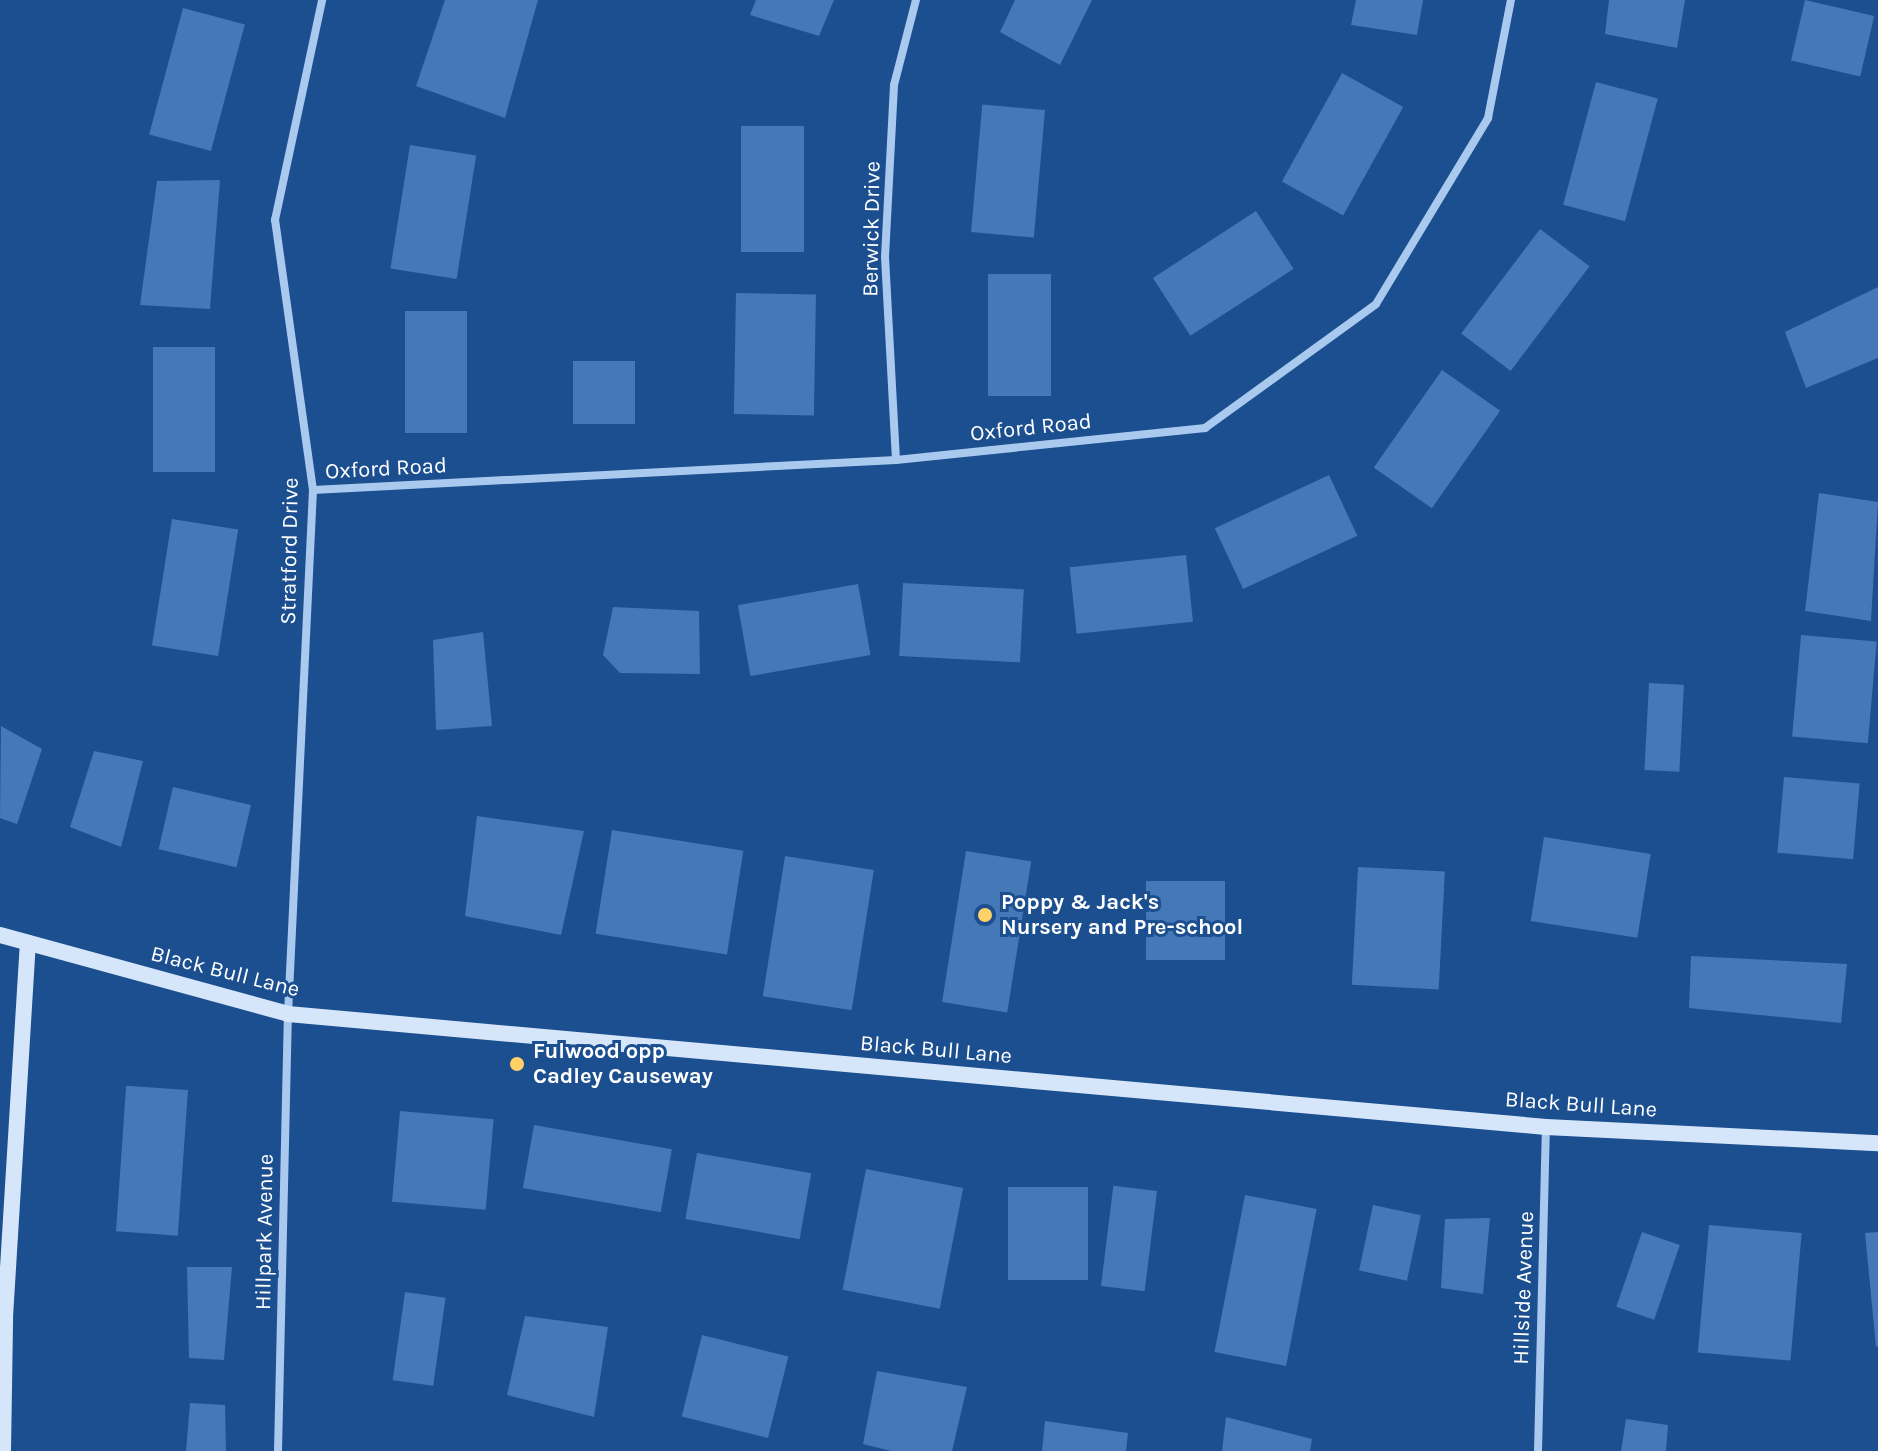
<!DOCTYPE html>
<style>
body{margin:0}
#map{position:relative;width:1878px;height:1451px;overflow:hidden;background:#1b4f8f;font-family:Karla,sans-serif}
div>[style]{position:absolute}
.building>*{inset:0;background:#4478b7;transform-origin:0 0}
.street>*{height:8px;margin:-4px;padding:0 4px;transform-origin:4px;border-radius:4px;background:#a9c9ee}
.secondary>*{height:16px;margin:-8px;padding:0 8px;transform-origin:8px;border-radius:8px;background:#d6e6fa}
.dots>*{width:22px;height:22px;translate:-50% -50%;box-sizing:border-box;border:4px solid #1b4f8f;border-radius:50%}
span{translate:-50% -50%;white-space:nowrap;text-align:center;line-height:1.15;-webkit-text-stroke:6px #1b4f8f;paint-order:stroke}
.street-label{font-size:22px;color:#fff}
.poi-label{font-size:22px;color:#fff;font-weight:700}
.left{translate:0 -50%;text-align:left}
</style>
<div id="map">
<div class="building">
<div style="clip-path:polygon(445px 0,538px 0,505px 118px,416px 86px)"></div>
<div style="clip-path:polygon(756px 0,834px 0,819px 36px,750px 15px)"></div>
<div style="clip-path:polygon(1015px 0,1092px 0,1060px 65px,1000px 32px)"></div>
<div style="clip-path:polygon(1356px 0,1423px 0,1417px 35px,1351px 25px)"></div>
<div style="clip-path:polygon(1609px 0,1685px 0,1677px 48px,1605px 34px)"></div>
<div style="left:1805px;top:0;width:71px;height:62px;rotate:13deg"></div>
<div style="left:183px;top:8px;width:64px;height:131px;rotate:15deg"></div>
<div style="left:1342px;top:73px;width:70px;height:124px;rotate:29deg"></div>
<div style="left:1596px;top:82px;width:64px;height:127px;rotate:15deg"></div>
<div style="left:1045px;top:110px;width:128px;height:63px;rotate:95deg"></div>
<div style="left:741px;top:126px;width:63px;height:126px"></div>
<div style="left:410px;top:145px;width:67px;height:125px;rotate:9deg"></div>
<div style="clip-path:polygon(220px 180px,210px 309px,140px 305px,157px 181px)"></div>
<div style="left:1256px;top:211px;width:69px;height:123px;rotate:57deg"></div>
<div style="left:1540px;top:229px;width:62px;height:131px;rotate:37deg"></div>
<div style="left:988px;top:274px;width:63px;height:122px"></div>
<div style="clip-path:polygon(1878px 287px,1878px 358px,1806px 388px,1785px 332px)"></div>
<div style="left:736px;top:293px;width:80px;height:121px;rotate:1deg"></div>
<div style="left:405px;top:311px;width:62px;height:122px"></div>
<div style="left:215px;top:347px;width:125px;height:62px;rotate:90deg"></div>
<div style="left:573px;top:361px;width:62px;height:63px"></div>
<div style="left:1442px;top:370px;width:71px;height:119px;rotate:35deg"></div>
<div style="left:1329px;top:475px;width:67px;height:126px;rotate:65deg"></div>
<div style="clip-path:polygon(1819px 493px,1878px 502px,1871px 621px,1805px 611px)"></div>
<div style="left:172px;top:519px;width:67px;height:128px;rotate:9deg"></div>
<div style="left:1186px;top:555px;width:67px;height:117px;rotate:84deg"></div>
<div style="left:903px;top:583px;width:121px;height:73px;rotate:3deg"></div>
<div style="left:858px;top:584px;width:72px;height:122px;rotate:80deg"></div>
<div style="clip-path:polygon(613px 607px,699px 611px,700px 674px,620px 673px,603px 655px)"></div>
<div style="clip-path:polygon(483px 632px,492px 726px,436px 730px,433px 640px)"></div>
<div style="left:1801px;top:635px;width:76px;height:102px;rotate:5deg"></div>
<div style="left:1649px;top:683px;width:35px;height:87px;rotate:3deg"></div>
<div style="clip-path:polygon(1px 726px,42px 749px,17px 824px,0 818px)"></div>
<div style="clip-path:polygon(94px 751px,143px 761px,121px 847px,70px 827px)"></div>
<div style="left:1784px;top:777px;width:76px;height:76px;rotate:5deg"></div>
<div style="left:173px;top:787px;width:80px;height:64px;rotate:13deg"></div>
<div style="clip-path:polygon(477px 816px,584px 831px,561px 935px,465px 916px)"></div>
<div style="left:612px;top:830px;width:133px;height:105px;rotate:9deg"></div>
<div style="left:1544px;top:837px;width:108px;height:85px;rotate:9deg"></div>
<div style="left:966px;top:851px;width:66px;height:153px;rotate:9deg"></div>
<div style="left:785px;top:856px;width:90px;height:142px;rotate:9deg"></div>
<div style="left:1358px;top:867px;width:87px;height:118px;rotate:3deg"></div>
<div style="left:1146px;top:881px;width:79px;height:79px"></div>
<div style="clip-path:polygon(1691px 956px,1847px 964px,1841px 1023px,1689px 1008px)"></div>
<div style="left:188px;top:1090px;width:146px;height:62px;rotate:94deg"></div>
<div style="left:400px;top:1111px;width:94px;height:91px;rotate:5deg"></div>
<div style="left:534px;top:1125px;width:140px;height:64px;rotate:10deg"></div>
<div style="left:697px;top:1153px;width:116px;height:67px;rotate:10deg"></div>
<div style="left:866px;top:1169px;width:99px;height:123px;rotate:11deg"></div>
<div style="left:1008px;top:1187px;width:80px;height:93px"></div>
<div style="left:1157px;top:1191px;width:101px;height:44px;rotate:97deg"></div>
<div style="left:1245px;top:1195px;width:73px;height:160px;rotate:11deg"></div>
<div style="left:1373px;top:1205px;width:49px;height:67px;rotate:12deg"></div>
<div style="clip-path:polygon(1490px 1218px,1483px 1294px,1441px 1288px,1445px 1219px)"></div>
<div style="left:1709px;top:1225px;width:93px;height:128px;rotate:5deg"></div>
<div style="left:1642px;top:1232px;width:40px;height:79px;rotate:19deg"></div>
<div style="clip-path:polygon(1878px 1232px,1878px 1346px,1876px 1347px,1865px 1233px)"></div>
<div style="clip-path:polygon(187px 1267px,232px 1267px,224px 1360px,189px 1358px)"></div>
<div style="left:405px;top:1292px;width:41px;height:89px;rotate:8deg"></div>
<div style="clip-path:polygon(525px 1316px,608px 1327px,594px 1417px,507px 1395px)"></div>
<div style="left:702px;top:1335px;width:89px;height:84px;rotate:14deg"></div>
<div style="clip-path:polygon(877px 1371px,967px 1387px,952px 1451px,891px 1451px,863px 1444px)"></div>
<div style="clip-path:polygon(190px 1403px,225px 1405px,226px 1451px,186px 1451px)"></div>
<div style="clip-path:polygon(1226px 1417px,1312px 1439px,1310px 1451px,1222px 1451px)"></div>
<div style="clip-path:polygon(1626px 1419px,1668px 1425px,1666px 1451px,1621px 1451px)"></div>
<div style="clip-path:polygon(1045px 1421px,1128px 1433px,1126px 1451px,1042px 1451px)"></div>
</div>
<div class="street">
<div style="left:896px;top:460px;width:203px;rotate:-93.1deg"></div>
<div style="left:885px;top:257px;width:172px;rotate:-87deg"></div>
<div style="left:894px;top:85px;width:88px;rotate:-75.5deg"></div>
<div style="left:313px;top:490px;width:584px;rotate:-2.95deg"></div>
<div style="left:896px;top:460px;width:311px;rotate:-5.9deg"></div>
<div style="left:1205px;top:428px;width:211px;rotate:-35.9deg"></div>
<div style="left:1376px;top:304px;width:217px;rotate:-58.9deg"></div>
<div style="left:1488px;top:118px;width:120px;rotate:-79deg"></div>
<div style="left:278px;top:1451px;width:437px;rotate:-88.7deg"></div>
<div style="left:288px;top:1014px;width:525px;rotate:-87.27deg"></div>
<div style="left:313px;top:490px;width:273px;rotate:-98deg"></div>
<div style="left:275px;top:220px;width:225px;rotate:-77.9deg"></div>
<div style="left:1538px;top:1451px;width:324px;rotate:-88.6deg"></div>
</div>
<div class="secondary">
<div style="left:0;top:935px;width:299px;rotate:15.3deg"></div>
<div style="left:288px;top:1014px;width:1263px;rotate:5.13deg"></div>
<div style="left:1546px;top:1127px;width:332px;rotate:2.8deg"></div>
<div style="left:3px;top:1451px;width:134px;rotate:-89.1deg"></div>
<div style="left:5px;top:1317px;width:375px;rotate:-86.5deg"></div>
</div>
<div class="dots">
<div style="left:985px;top:915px;background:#ffd166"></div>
<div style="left:517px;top:1064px;background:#ffd166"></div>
</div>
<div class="street-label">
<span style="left:872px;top:229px;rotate:-89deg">Berwick Drive</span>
<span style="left:1031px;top:428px;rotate:-6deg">Oxford Road</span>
<span style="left:386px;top:469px;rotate:-3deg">Oxford Road</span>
<span style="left:290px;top:551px;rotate:-89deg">Stratford Drive</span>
<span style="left:225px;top:972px;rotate:14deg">Black Bull Lane</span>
<span style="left:936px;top:1050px;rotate:5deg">Black Bull Lane</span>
<span style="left:1581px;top:1105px;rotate:4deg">Black Bull Lane</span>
<span style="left:265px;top:1232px;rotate:-89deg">Hillpark Avenue</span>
<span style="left:1524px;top:1288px;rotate:-88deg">Hillside Avenue</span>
</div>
<div class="poi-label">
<span class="left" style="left:1001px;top:915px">Poppy &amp; Jack's<br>Nursery and Pre-school</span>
<span class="left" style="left:533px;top:1064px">Fulwood opp<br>Cadley Causeway</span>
</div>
</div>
